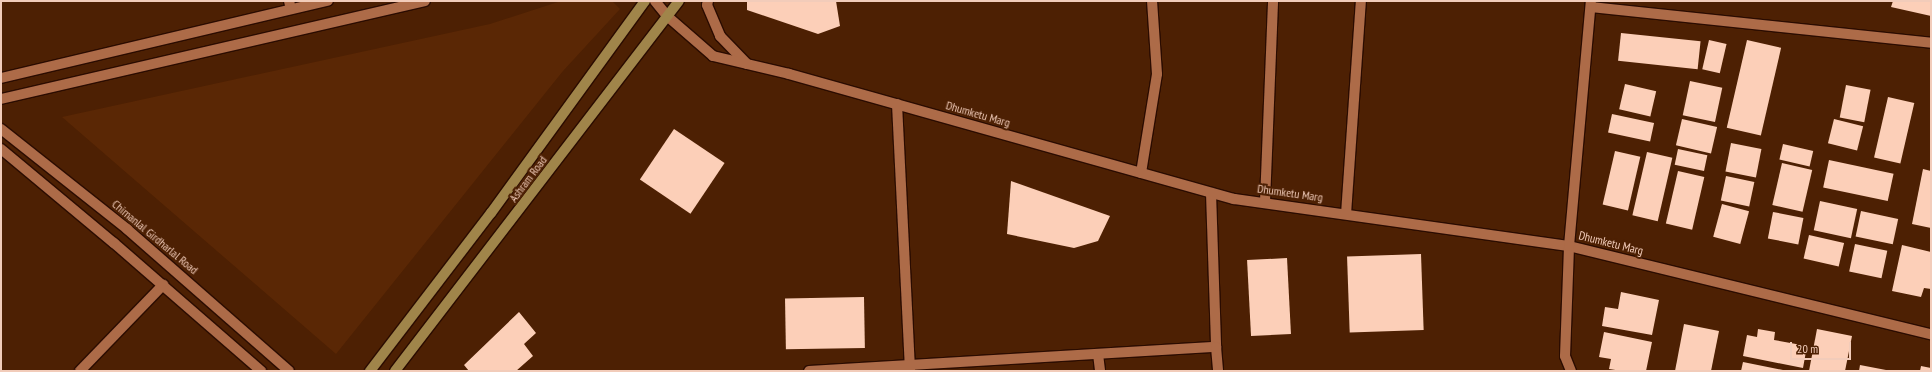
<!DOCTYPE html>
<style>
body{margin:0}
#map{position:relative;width:1932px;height:372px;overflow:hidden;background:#4d2003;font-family:"PT Sans Narrow",sans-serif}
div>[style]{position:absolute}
.built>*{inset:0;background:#5a2705}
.building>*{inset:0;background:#fccfb8;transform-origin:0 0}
.roads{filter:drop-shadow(1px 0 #2b0c00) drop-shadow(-1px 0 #2b0c00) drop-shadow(0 1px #2b0c00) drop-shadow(0 -1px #2b0c00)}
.service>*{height:10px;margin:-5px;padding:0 5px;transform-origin:5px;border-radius:5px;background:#ad6b48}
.minor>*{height:10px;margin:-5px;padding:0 5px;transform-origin:5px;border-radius:5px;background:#ad6b48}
.tertiary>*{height:10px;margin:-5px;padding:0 5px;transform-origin:5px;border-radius:5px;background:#ad6b48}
.secondary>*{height:10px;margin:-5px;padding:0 5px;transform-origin:5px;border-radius:5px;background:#ad6b48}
.primary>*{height:10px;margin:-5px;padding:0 5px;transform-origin:5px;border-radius:5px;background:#a0854a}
span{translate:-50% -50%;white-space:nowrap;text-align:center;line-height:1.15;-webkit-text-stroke:4px #4d2003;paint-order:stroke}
.street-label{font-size:12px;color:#f2ccba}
.frame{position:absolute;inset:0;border:2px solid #f2ccba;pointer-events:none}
.scale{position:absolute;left:1790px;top:342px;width:61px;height:18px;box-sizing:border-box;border:2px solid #f2ccba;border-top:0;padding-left:5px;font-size:12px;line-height:14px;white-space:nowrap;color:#f2ccba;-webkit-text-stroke:3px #4d2003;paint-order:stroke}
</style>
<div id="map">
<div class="built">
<div style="clip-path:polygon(561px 1px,612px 1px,620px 9px,563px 71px,336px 354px,62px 117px,490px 24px)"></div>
</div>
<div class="building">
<div style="clip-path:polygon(747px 1px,836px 1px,840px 26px,818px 34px,747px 10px)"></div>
<div style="clip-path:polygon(1893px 1px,1931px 1px,1931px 16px,1891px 7px)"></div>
<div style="left:1621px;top:33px;width:80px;height:28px;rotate:6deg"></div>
<div style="left:1709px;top:40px;width:18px;height:30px;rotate:13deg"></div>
<div style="left:1747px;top:40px;width:35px;height:90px;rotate:13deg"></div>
<div style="left:1690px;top:81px;width:33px;height:35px;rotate:12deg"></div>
<div style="left:1625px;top:84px;width:32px;height:26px;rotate:13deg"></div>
<div style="left:1846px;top:85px;width:25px;height:33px;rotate:11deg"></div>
<div style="left:1888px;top:97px;width:27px;height:62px;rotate:13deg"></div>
<div style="left:1612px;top:114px;width:43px;height:19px;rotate:12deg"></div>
<div style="left:1682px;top:119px;width:36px;height:27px;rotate:13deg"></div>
<div style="left:1834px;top:119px;width:30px;height:25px;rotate:14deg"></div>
<div style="left:674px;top:129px;width:61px;height:61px;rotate:34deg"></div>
<div style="left:1731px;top:143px;width:31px;height:29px;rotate:11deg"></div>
<div style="left:1783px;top:144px;width:31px;height:16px;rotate:13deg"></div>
<div style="left:1678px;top:149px;width:30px;height:16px;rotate:12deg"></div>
<div style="left:1615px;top:151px;width:26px;height:55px;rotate:13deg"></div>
<div style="left:1647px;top:152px;width:26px;height:65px;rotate:13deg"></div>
<div style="left:1829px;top:160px;width:66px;height:28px;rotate:12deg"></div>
<div style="left:1782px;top:163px;width:31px;height:43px;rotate:13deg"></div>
<div style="clip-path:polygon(1923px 169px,1931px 171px,1931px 228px,1912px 224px)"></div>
<div style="left:1678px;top:171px;width:27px;height:54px;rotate:13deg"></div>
<div style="left:1726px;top:176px;width:29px;height:25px;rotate:12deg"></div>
<div style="clip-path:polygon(1011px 181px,1110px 216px,1098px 241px,1074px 248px,1007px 234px)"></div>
<div style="left:1820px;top:201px;width:38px;height:30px;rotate:12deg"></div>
<div style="left:1722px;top:204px;width:28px;height:34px;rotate:15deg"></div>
<div style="left:1861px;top:211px;width:38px;height:26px;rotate:12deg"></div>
<div style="left:1773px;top:212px;width:31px;height:27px;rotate:11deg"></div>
<div style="left:1809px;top:235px;width:36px;height:24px;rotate:13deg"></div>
<div style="left:1855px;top:244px;width:33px;height:28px;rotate:12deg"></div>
<div style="clip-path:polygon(1902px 245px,1931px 252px,1931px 289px,1924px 288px,1921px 297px,1892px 291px)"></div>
<div style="left:1421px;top:254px;width:76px;height:74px;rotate:88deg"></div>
<div style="left:1287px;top:258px;width:76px;height:40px;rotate:87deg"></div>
<div style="clip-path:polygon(1621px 292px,1659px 300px,1652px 335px,1602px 326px,1605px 307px,1618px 309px)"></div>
<div style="left:864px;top:297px;width:51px;height:79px;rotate:89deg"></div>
<div style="clip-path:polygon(519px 312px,536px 333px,524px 344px,533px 356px,516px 371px,469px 371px,464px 365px)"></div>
<div style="clip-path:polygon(1684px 324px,1719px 331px,1711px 371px,1675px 371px)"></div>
<div style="clip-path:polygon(1758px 329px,1775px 332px,1774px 340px,1807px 346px,1803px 368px,1743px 356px,1747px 335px,1757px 337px)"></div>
<div style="clip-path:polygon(1817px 329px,1852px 336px,1845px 371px,1809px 371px)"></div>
<div style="clip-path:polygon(1604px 332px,1652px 342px,1646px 371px,1622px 371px,1609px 369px,1611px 359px,1599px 357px)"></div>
<div style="clip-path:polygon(1743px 362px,1783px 370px,1783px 371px,1741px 371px)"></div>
<div style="clip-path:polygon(1860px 365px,1886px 370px,1886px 371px,1859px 371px)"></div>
<div style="clip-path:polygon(1921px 366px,1931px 368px,1931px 371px,1920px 371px)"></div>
</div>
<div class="roads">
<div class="service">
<div style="left:80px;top:371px;width:120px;rotate:-46deg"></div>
</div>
<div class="minor">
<div style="left:289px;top:1px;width:8px;rotate:76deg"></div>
<div style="left:1591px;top:7px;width:342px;rotate:6deg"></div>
<div style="left:897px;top:104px;width:267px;rotate:87.2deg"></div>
<div style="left:1141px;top:173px;width:100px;rotate:-80.8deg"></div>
<div style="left:1157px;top:74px;width:73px;rotate:-93.9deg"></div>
<div style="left:1211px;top:193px;width:154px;rotate:88.1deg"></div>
<div style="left:1265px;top:202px;width:201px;rotate:-87.7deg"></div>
<div style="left:1346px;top:214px;width:214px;rotate:-86deg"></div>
<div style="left:1098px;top:354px;width:17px;rotate:83deg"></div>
<div style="left:809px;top:371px;width:408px;rotate:-3.4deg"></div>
<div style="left:1216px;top:347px;width:24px;rotate:85deg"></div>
</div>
<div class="tertiary">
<div style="left:708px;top:1px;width:4px;rotate:104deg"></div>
<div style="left:707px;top:5px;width:34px;rotate:67deg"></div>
<div style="left:720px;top:36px;width:39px;rotate:46deg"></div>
<div style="left:667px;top:16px;width:61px;rotate:41deg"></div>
<div style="left:713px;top:56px;width:78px;rotate:13.3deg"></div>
<div style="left:789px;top:74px;width:462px;rotate:15.7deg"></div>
<div style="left:1234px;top:199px;width:338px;rotate:8deg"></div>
<div style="left:1569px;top:246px;width:373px;rotate:13.7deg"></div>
<div style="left:1571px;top:371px;width:16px;rotate:-112deg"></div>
<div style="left:1565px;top:356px;width:110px;rotate:-87.9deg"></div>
<div style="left:1569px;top:246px;width:246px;rotate:-84.9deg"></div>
</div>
<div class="secondary">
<div style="left:655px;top:1px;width:19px;rotate:51deg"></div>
<div style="left:1px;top:78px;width:336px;rotate:-13.3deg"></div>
<div style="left:1px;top:99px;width:435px;rotate:-13deg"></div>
<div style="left:1px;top:129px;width:161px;rotate:38.4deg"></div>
<div style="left:127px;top:229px;width:215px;rotate:41.2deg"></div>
<div style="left:1px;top:149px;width:147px;rotate:39.8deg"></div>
<div style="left:114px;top:243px;width:195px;rotate:41deg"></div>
</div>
<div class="primary">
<div style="left:370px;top:371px;width:199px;rotate:-52.6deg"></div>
<div style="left:491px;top:213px;width:262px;rotate:-54deg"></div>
<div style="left:395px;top:371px;width:466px;rotate:-52.5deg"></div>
</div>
</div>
<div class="street-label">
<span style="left:978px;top:114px;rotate:16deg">Dhumketu Marg</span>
<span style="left:528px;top:179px;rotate:-53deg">Ashram Road</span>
<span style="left:1290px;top:193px;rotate:8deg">Dhumketu Marg</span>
<span style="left:155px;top:237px;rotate:40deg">Chimanlal Girdharlal Road</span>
<span style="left:1611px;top:243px;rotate:14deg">Dhumketu Marg</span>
</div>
<div class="frame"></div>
<div class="scale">20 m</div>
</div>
